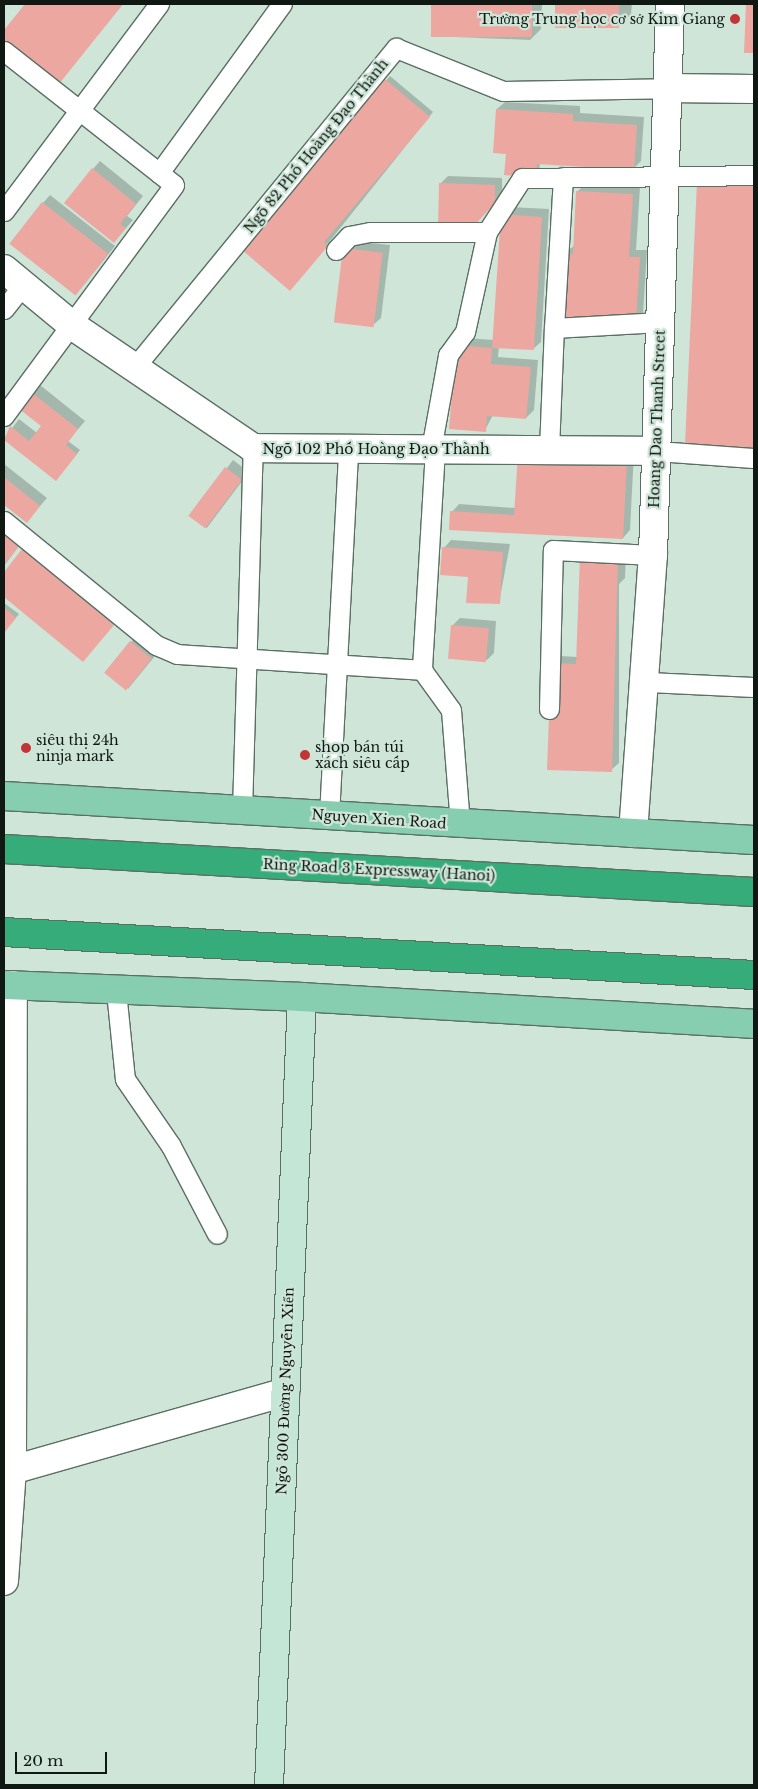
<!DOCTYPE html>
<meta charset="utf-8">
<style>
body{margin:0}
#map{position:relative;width:758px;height:1789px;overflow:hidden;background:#cee5d8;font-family:"Libre Baskerville",serif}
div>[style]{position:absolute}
.shadow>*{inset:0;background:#0003;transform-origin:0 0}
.building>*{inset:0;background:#eca7a1;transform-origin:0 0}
.roads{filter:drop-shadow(1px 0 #5a6f64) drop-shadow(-1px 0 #5a6f64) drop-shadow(0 1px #5a6f64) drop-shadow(0 -1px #5a6f64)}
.lane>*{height:19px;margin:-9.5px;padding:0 9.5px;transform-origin:9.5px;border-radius:9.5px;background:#fff}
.street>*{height:28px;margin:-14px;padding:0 14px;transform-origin:14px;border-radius:14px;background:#fff}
.secondary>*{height:28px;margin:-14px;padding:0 14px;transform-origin:14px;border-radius:14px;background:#c3e6d7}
.primary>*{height:28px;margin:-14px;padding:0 14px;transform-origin:14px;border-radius:14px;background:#87cdb0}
.highway>*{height:28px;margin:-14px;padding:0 14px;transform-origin:14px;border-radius:14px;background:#37ac7b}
.dots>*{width:14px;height:14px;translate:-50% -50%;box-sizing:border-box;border:2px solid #cee5d8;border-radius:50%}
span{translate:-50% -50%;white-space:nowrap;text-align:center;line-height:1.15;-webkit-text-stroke:4.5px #cee5d8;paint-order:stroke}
.poi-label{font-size:14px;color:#101814}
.right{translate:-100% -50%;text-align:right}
.left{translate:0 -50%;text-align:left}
.street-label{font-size:14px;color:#101814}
.frame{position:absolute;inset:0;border:5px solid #101814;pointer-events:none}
.scale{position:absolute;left:15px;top:1752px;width:92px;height:22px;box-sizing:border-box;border:2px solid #101814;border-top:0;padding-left:6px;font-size:15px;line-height:18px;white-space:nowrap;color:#101814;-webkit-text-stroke:4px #cee5d8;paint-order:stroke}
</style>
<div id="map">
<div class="shadow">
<div style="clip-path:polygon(27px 4px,123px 4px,62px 79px,4px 46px,4px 32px)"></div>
<div style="clip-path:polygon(432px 4px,542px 4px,541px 29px,530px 40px,431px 36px)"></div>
<div style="clip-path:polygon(556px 4px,632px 4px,631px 14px,617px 28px,555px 27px)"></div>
<div style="clip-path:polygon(748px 4px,754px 4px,754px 52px,745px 52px)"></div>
<div style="clip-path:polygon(390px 76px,433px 112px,313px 262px,355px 116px)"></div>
<div style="clip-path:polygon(505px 102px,580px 106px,580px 113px,644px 117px,641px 161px,633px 169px,540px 163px,539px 173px,507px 154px,497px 109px)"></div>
<div style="clip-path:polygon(100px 161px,143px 196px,127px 216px,133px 220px,114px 242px,93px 169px)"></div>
<div style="clip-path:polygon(448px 176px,502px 178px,502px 194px,479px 219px,440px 184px)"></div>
<div style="clip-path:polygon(754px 177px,754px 447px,686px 444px,698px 183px)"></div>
<div style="clip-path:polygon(585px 184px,640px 187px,636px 250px,647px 250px,643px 313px,635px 320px,564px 253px,574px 246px,578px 191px)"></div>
<div style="clip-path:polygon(50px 195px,115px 246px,83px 286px,43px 203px)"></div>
<div style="clip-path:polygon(510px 207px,549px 209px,541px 342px,533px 349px,499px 347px,498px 357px,538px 360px,534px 410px,526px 418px,493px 415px,485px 430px,451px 428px,465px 338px,494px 340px)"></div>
<div style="clip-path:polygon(352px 241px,390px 245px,381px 318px,373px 325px,344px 249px)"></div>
<div style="clip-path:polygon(40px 385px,85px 421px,68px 441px,80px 450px,56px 480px,4px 439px,19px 419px,37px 433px,43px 426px,32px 393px)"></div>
<div style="clip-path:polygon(634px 452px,630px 530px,623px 538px,452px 512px,459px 504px,515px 508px)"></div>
<div style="left:233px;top:460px;width:20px;height:70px;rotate:37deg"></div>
<div style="clip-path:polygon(4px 464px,47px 498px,27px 521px,4px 503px)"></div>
<div style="clip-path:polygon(4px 521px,25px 538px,4px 566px)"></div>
<div style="clip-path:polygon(451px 540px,510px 544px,499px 603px,444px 548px)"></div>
<div style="clip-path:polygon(31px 543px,120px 617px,83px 660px,4px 595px,4px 574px)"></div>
<div style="clip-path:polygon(589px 549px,626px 550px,625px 578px,619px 584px,619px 763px,611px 770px,552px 664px,560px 656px,578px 657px)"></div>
<div style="clip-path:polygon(4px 603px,19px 614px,4px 632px)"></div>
<div style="clip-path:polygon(460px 618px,496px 621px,494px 653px,487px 660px,452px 626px)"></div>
<div style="clip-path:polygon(138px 635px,159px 651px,128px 689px,131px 642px)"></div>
</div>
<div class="building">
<div style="clip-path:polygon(25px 4px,123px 4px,55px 89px,4px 47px,4px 30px)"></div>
<div style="left:431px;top:4px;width:101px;height:33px"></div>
<div style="left:555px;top:4px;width:64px;height:24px"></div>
<div style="clip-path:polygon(746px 4px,754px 4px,754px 53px,744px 53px)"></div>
<div style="clip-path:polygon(385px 79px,430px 117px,324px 242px,328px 246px,290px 291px,241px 249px)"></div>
<div style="clip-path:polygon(496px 109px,573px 114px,573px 121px,637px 125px,634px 170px,537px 164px,536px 177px,504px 175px,506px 154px,493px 153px)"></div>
<div style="clip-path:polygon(92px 168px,136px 204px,120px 224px,126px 228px,114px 243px,64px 203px)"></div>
<div style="clip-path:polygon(697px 182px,754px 185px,754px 448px,685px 445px)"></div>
<div style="clip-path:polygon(439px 183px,495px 185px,495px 203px,472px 228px,438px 227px)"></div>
<div style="clip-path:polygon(576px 191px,633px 194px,629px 257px,640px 257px,636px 321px,559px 317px,563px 253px,573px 254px)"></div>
<div style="left:42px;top:202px;width:84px;height:53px;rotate:38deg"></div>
<div style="clip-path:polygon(501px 214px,542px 217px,534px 350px,492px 348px,491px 364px,531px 367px,526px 419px,487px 416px,486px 432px,449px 429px,456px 345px,492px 348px)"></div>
<div style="left:343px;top:248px;width:40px;height:75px;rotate:7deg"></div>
<div style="clip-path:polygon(31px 392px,78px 429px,66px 445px,77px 454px,56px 481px,4px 440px,10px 426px,29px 441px,41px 426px,18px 408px)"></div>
<div style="clip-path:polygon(518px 454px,627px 459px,623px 539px,449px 530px,450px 511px,514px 515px)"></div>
<div style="left:225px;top:467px;width:21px;height:61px;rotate:37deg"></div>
<div style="clip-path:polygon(4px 477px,40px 506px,27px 523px,4px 505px)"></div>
<div style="clip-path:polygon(4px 534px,19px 546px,4px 565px)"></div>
<div style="clip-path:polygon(442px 547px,503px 552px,500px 604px,466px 603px,468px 577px,440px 575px)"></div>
<div style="clip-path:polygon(22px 549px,114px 625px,83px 662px,4px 597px,4px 572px)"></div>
<div style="clip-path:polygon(580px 556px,618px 557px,612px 772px,547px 770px,551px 663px,576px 664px)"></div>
<div style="clip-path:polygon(4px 607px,16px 618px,4px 633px)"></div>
<div style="left:451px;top:625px;width:38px;height:34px;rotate:5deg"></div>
<div style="left:130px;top:641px;width:28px;height:41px;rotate:39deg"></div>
</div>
<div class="roads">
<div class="lane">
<div style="left:4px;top:51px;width:216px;rotate:38.2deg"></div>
<div style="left:174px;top:185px;width:287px;rotate:126.4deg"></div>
<div style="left:159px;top:173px;width:209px;rotate:-54deg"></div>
<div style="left:563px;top:177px;width:151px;rotate:93.4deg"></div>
<div style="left:554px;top:328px;width:106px;rotate:-3.2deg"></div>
<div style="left:4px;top:211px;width:259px;rotate:-53.2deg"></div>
<div style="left:336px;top:250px;width:19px;rotate:-47deg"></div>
<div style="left:349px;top:236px;width:21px;rotate:-11deg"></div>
<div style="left:370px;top:232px;width:117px"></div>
<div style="left:4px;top:309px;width:31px;rotate:-52deg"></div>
<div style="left:134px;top:368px;width:414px;rotate:-50.7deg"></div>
<div style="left:396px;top:48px;width:115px;rotate:21.9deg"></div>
<div style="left:503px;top:91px;width:164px;rotate:-1deg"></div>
<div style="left:431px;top:449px;width:96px;rotate:-79.7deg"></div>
<div style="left:448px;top:355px;width:29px;rotate:-54deg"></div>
<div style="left:465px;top:332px;width:102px;rotate:-77.6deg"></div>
<div style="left:487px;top:232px;width:64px;rotate:-57.1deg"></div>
<div style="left:522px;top:178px;width:232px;rotate:-0.7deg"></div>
<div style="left:435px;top:449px;width:221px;rotate:93.4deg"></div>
<div style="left:422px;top:670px;width:49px;rotate:54.1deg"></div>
<div style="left:451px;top:710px;width:114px;rotate:85.5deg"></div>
<div style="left:549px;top:450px;width:122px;rotate:-87.7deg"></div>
<div style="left:656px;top:451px;width:98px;rotate:4.1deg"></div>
<div style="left:4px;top:521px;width:196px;rotate:39.2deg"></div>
<div style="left:156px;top:645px;width:23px;rotate:23deg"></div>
<div style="left:177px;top:654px;width:246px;rotate:3.7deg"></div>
<div style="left:647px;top:682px;width:107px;rotate:2.7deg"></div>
<div style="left:549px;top:709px;width:159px;rotate:-88.6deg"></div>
<div style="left:553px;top:550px;width:100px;rotate:2.9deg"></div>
<div style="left:242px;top:811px;width:363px;rotate:-88.3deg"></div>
<div style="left:329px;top:816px;width:367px;rotate:-87deg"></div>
<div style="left:116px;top:991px;width:88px;rotate:84.2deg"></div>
<div style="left:125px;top:1079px;width:81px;rotate:55.5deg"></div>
<div style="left:171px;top:1146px;width:99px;rotate:62.4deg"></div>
</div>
<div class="street">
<div style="left:667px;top:88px;width:87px;rotate:0.7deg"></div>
<div style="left:4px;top:269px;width:89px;rotate:39.6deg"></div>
<div style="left:73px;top:326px;width:217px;rotate:34.1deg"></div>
<div style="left:253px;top:448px;width:403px;rotate:0.4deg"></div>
<div style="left:633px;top:833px;width:279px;rotate:-85.9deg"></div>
<div style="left:653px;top:555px;width:551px;rotate:-88.23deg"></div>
<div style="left:12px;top:1470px;width:284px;rotate:-15.9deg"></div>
<div style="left:4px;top:1581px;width:111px;rotate:-85.9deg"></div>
<div style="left:12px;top:1470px;width:485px;rotate:-89.9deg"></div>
</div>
<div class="secondary">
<div style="left:269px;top:1785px;width:789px;rotate:-87.6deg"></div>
</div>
<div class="primary">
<div style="left:4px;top:796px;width:751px;rotate:3.36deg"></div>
<div style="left:4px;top:985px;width:298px;rotate:2.3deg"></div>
<div style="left:302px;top:997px;width:453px;rotate:3.4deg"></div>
</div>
<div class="highway">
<div style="left:4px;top:849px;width:751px;rotate:3.28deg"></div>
<div style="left:4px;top:932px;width:751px;rotate:3.28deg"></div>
</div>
</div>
<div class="dots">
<div style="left:735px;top:19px;background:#c33437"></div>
<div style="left:26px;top:748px;background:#c33437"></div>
<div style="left:305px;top:755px;background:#c33437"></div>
</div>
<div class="poi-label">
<span class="right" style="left:725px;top:19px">Trường Trung học cơ sở Kim Giang</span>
<span class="left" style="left:36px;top:748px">siêu thị 24h<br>ninja mark</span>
<span class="left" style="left:315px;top:755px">shop bán túi<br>xách siêu cấp</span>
</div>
<div class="street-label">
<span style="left:316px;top:146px;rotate:-51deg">Ngõ 82 Phố Hoàng Đạo Thành</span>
<span style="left:657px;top:419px;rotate:-88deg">Hoang Dao Thanh Street</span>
<span style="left:376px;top:449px">Ngõ 102 Phố Hoàng Đạo Thành</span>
<span style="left:379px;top:819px;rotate:4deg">Nguyen Xien Road</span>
<span style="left:379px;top:870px;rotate:3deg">Ring Road 3 Expressway (Hanoi)</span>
<span style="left:285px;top:1391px;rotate:-88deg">Ngõ 300 Đường Nguyễn Xiển</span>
</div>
<div class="frame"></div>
<div class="scale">20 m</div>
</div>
